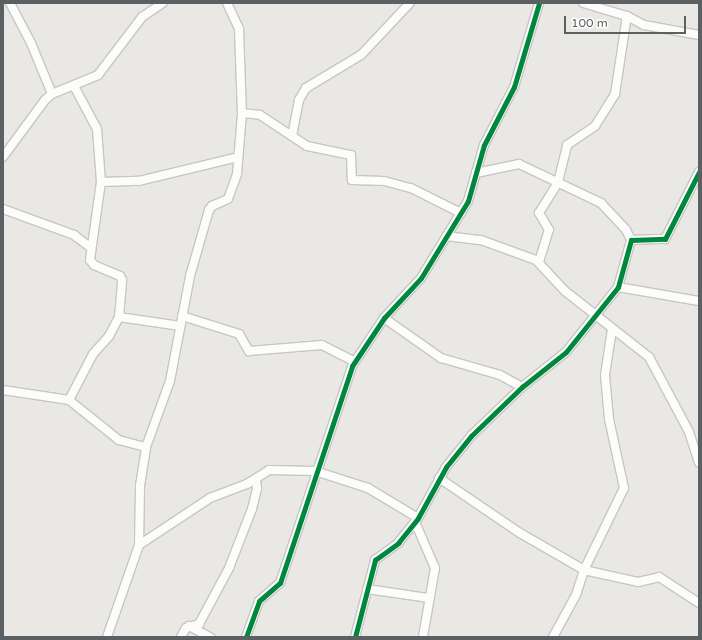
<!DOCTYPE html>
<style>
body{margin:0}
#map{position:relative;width:702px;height:640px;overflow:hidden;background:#eae8e5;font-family:"Varela Round",sans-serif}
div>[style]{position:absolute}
.roads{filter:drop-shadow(1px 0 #c6c6c5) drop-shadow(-1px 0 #c6c6c5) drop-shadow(0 1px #c6c6c5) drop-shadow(0 -1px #c6c6c5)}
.minor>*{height:8px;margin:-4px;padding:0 4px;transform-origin:4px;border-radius:4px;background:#fcfcfb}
.cycleway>*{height:5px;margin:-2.5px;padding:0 2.5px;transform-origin:2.5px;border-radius:2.5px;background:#00873e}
span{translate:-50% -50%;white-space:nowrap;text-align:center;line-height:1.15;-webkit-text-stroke:3px #fff;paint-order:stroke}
.frame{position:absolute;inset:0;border:4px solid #5b6062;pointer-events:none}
.scale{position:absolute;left:564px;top:16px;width:122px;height:18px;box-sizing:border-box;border:2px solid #5b6062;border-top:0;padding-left:5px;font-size:12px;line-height:14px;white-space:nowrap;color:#5b6062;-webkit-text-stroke:3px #fff;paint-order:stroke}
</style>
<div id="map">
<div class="roads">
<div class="minor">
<div style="left:10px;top:3px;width:45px;rotate:62.3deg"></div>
<div style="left:31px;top:43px;width:55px;rotate:67.6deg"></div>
<div style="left:227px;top:3px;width:29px;rotate:65deg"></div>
<div style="left:239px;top:29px;width:84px;rotate:88deg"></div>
<div style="left:242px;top:113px;width:18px;rotate:6deg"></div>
<div style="left:260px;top:115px;width:56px;rotate:33.4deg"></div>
<div style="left:307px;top:146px;width:45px;rotate:11.6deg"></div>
<div style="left:351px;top:155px;width:25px;rotate:88deg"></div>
<div style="left:352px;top:180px;width:32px;rotate:2deg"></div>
<div style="left:384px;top:181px;width:28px;rotate:15deg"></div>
<div style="left:411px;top:188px;width:56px;rotate:26.6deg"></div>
<div style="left:583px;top:3px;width:46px;rotate:16.5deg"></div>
<div style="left:627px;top:16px;width:19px;rotate:28deg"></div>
<div style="left:644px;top:25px;width:56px;rotate:10.3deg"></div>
<div style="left:292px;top:136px;width:37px;rotate:-79deg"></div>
<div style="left:299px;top:100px;width:14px;rotate:-60deg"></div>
<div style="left:306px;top:88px;width:64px;rotate:-31deg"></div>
<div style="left:361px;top:55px;width:71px;rotate:-46.7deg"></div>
<div style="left:3px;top:157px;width:71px;rotate:-53.6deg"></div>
<div style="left:45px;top:100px;width:9px;rotate:-41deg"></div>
<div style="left:52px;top:94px;width:50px;rotate:-22.4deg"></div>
<div style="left:98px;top:75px;width:73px;rotate:-52.8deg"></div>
<div style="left:142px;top:17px;width:25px;rotate:-34deg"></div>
<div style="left:476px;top:173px;width:44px;rotate:-11.8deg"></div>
<div style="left:519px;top:164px;width:91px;rotate:25.4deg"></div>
<div style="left:601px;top:203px;width:37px;rotate:47deg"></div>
<div style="left:626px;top:230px;width:11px;rotate:63deg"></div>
<div style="left:101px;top:182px;width:38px;rotate:-2deg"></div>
<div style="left:139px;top:181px;width:102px;rotate:-13.6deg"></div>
<div style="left:3px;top:209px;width:76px;rotate:20.1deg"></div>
<div style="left:74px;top:235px;width:21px;rotate:37deg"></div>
<div style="left:446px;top:236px;width:35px;rotate:7deg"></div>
<div style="left:481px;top:240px;width:59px;rotate:20deg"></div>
<div style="left:536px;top:260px;width:42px;rotate:46.9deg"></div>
<div style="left:565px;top:291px;width:107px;rotate:38.2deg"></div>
<div style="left:649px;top:357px;width:85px;rotate:61.9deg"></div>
<div style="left:689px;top:432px;width:32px;rotate:72deg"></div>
<div style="left:539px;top:262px;width:34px;rotate:-73deg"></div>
<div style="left:549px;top:230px;width:20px;rotate:-120deg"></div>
<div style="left:539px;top:213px;width:36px;rotate:-58deg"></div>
<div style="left:558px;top:182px;width:38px;rotate:-76deg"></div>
<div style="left:567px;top:145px;width:34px;rotate:-34deg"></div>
<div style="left:595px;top:126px;width:38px;rotate:-58deg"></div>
<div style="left:615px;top:94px;width:79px;rotate:-81.3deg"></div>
<div style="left:618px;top:287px;width:82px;rotate:9.8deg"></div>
<div style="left:182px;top:316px;width:60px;rotate:17.5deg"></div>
<div style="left:239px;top:334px;width:20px;rotate:60deg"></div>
<div style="left:249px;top:351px;width:73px;rotate:-4.7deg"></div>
<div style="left:322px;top:345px;width:36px;rotate:27deg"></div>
<div style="left:119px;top:317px;width:62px;rotate:8.4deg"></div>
<div style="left:384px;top:318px;width:70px;rotate:35.1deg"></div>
<div style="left:441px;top:358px;width:61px;rotate:16.1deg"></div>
<div style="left:500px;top:375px;width:25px;rotate:29deg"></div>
<div style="left:3px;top:390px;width:67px;rotate:8.6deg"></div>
<div style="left:69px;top:400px;width:64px;rotate:38.7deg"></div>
<div style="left:119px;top:440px;width:28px;rotate:15deg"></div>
<div style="left:69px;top:400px;width:52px;rotate:-62.4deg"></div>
<div style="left:93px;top:354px;width:24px;rotate:-48deg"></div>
<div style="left:109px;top:336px;width:21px;rotate:-62deg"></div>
<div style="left:119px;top:317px;width:37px;rotate:-85deg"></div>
<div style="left:122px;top:280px;width:4px;rotate:-117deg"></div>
<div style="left:120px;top:276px;width:28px;rotate:-157deg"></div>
<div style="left:94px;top:265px;width:6px;rotate:-129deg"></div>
<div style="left:90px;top:260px;width:79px;rotate:-82deg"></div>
<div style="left:101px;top:182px;width:53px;rotate:-94.3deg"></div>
<div style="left:97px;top:129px;width:49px;rotate:-118.1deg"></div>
<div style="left:439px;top:478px;width:98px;rotate:34.2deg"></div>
<div style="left:520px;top:533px;width:74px;rotate:30deg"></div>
<div style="left:584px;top:570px;width:55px;rotate:12.5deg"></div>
<div style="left:638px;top:582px;width:22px;rotate:-13deg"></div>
<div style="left:659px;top:577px;width:48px;rotate:33deg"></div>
<div style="left:415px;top:522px;width:50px;rotate:66.5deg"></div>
<div style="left:435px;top:568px;width:70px;rotate:99.9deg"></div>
<div style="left:139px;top:545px;width:85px;rotate:-33.5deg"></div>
<div style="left:210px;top:498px;width:40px;rotate:-21deg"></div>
<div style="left:247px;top:484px;width:26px;rotate:-32deg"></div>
<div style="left:269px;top:470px;width:46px;rotate:1.2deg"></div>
<div style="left:315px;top:471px;width:56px;rotate:17.8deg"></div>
<div style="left:368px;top:488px;width:58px;rotate:31deg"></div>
<div style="left:367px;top:589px;width:63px;rotate:8.3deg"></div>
<div style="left:189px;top:626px;width:24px;rotate:28deg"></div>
<div style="left:107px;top:637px;width:97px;rotate:-70.8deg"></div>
<div style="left:139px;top:545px;width:59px;rotate:-89deg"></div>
<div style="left:140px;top:486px;width:39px;rotate:-81deg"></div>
<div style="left:146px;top:447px;width:70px;rotate:-70deg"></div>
<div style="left:170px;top:381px;width:107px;rotate:-79.2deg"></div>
<div style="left:190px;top:276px;width:69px;rotate:-73.9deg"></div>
<div style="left:209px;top:210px;width:5px;rotate:-53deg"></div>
<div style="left:212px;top:206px;width:17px;rotate:-24deg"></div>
<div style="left:228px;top:199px;width:27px;rotate:-70deg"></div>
<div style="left:237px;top:174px;width:61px;rotate:-85.3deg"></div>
<div style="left:181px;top:637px;width:10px;rotate:-61deg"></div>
<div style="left:186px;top:628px;width:14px;rotate:-17deg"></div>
<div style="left:199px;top:624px;width:64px;rotate:-61.8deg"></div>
<div style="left:229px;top:568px;width:63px;rotate:-68.7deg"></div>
<div style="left:252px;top:509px;width:21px;rotate:-76deg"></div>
<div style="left:257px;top:489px;width:10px;rotate:-96deg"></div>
<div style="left:246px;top:637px;width:38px;rotate:-70deg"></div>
<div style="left:259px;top:601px;width:28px;rotate:-41deg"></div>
<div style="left:280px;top:583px;width:229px;rotate:-71.6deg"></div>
<div style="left:352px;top:366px;width:58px;rotate:-56.3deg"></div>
<div style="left:384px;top:318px;width:54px;rotate:-47.2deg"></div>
<div style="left:421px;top:278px;width:90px;rotate:-58.6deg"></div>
<div style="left:468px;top:201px;width:58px;rotate:-74.1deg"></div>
<div style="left:484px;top:145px;width:65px;rotate:-62.7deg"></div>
<div style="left:514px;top:87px;width:88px;rotate:-73.4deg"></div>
<div style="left:355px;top:637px;width:80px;rotate:-75.4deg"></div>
<div style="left:375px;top:560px;width:29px;rotate:-36deg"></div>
<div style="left:398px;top:543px;width:32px;rotate:-51deg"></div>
<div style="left:418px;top:518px;width:58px;rotate:-61.2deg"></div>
<div style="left:446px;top:467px;width:40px;rotate:-51deg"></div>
<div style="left:471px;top:436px;width:71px;rotate:-43.9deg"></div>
<div style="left:522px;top:387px;width:56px;rotate:-38.5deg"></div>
<div style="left:566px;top:352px;width:83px;rotate:-51.3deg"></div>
<div style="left:618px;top:287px;width:49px;rotate:-74.5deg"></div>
<div style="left:631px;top:240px;width:34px;rotate:-2deg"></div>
<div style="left:665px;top:239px;width:75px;rotate:-63.1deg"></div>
<div style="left:553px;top:637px;width:48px;rotate:-61.3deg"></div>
<div style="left:576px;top:595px;width:26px;rotate:-72deg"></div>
<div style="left:584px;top:570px;width:91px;rotate:-64deg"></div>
<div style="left:624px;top:488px;width:71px;rotate:-102.3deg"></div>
<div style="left:609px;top:419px;width:44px;rotate:-95.2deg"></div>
<div style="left:605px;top:375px;width:47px;rotate:-81.3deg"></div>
</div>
</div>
<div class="cycleway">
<div style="left:246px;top:637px;width:38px;rotate:-70deg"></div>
<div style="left:259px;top:601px;width:28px;rotate:-41deg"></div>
<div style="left:280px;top:583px;width:229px;rotate:-71.6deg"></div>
<div style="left:352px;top:366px;width:58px;rotate:-56.3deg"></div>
<div style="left:384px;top:318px;width:54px;rotate:-47.2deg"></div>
<div style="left:421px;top:278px;width:90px;rotate:-58.6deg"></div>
<div style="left:468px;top:201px;width:58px;rotate:-74.1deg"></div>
<div style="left:484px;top:145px;width:65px;rotate:-62.7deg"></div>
<div style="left:514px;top:87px;width:88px;rotate:-73.4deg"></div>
<div style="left:355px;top:637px;width:80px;rotate:-75.4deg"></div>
<div style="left:375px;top:560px;width:29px;rotate:-36deg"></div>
<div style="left:398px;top:543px;width:32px;rotate:-51deg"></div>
<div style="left:418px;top:518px;width:58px;rotate:-61.2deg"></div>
<div style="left:446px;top:467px;width:40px;rotate:-51deg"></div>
<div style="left:471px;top:436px;width:71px;rotate:-43.9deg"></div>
<div style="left:522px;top:387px;width:56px;rotate:-38.5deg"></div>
<div style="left:566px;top:352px;width:83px;rotate:-51.3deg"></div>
<div style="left:618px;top:287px;width:49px;rotate:-74.5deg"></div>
<div style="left:631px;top:240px;width:34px;rotate:-2deg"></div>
<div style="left:665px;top:239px;width:75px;rotate:-63.1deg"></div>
</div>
<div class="frame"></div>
<div class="scale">100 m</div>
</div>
